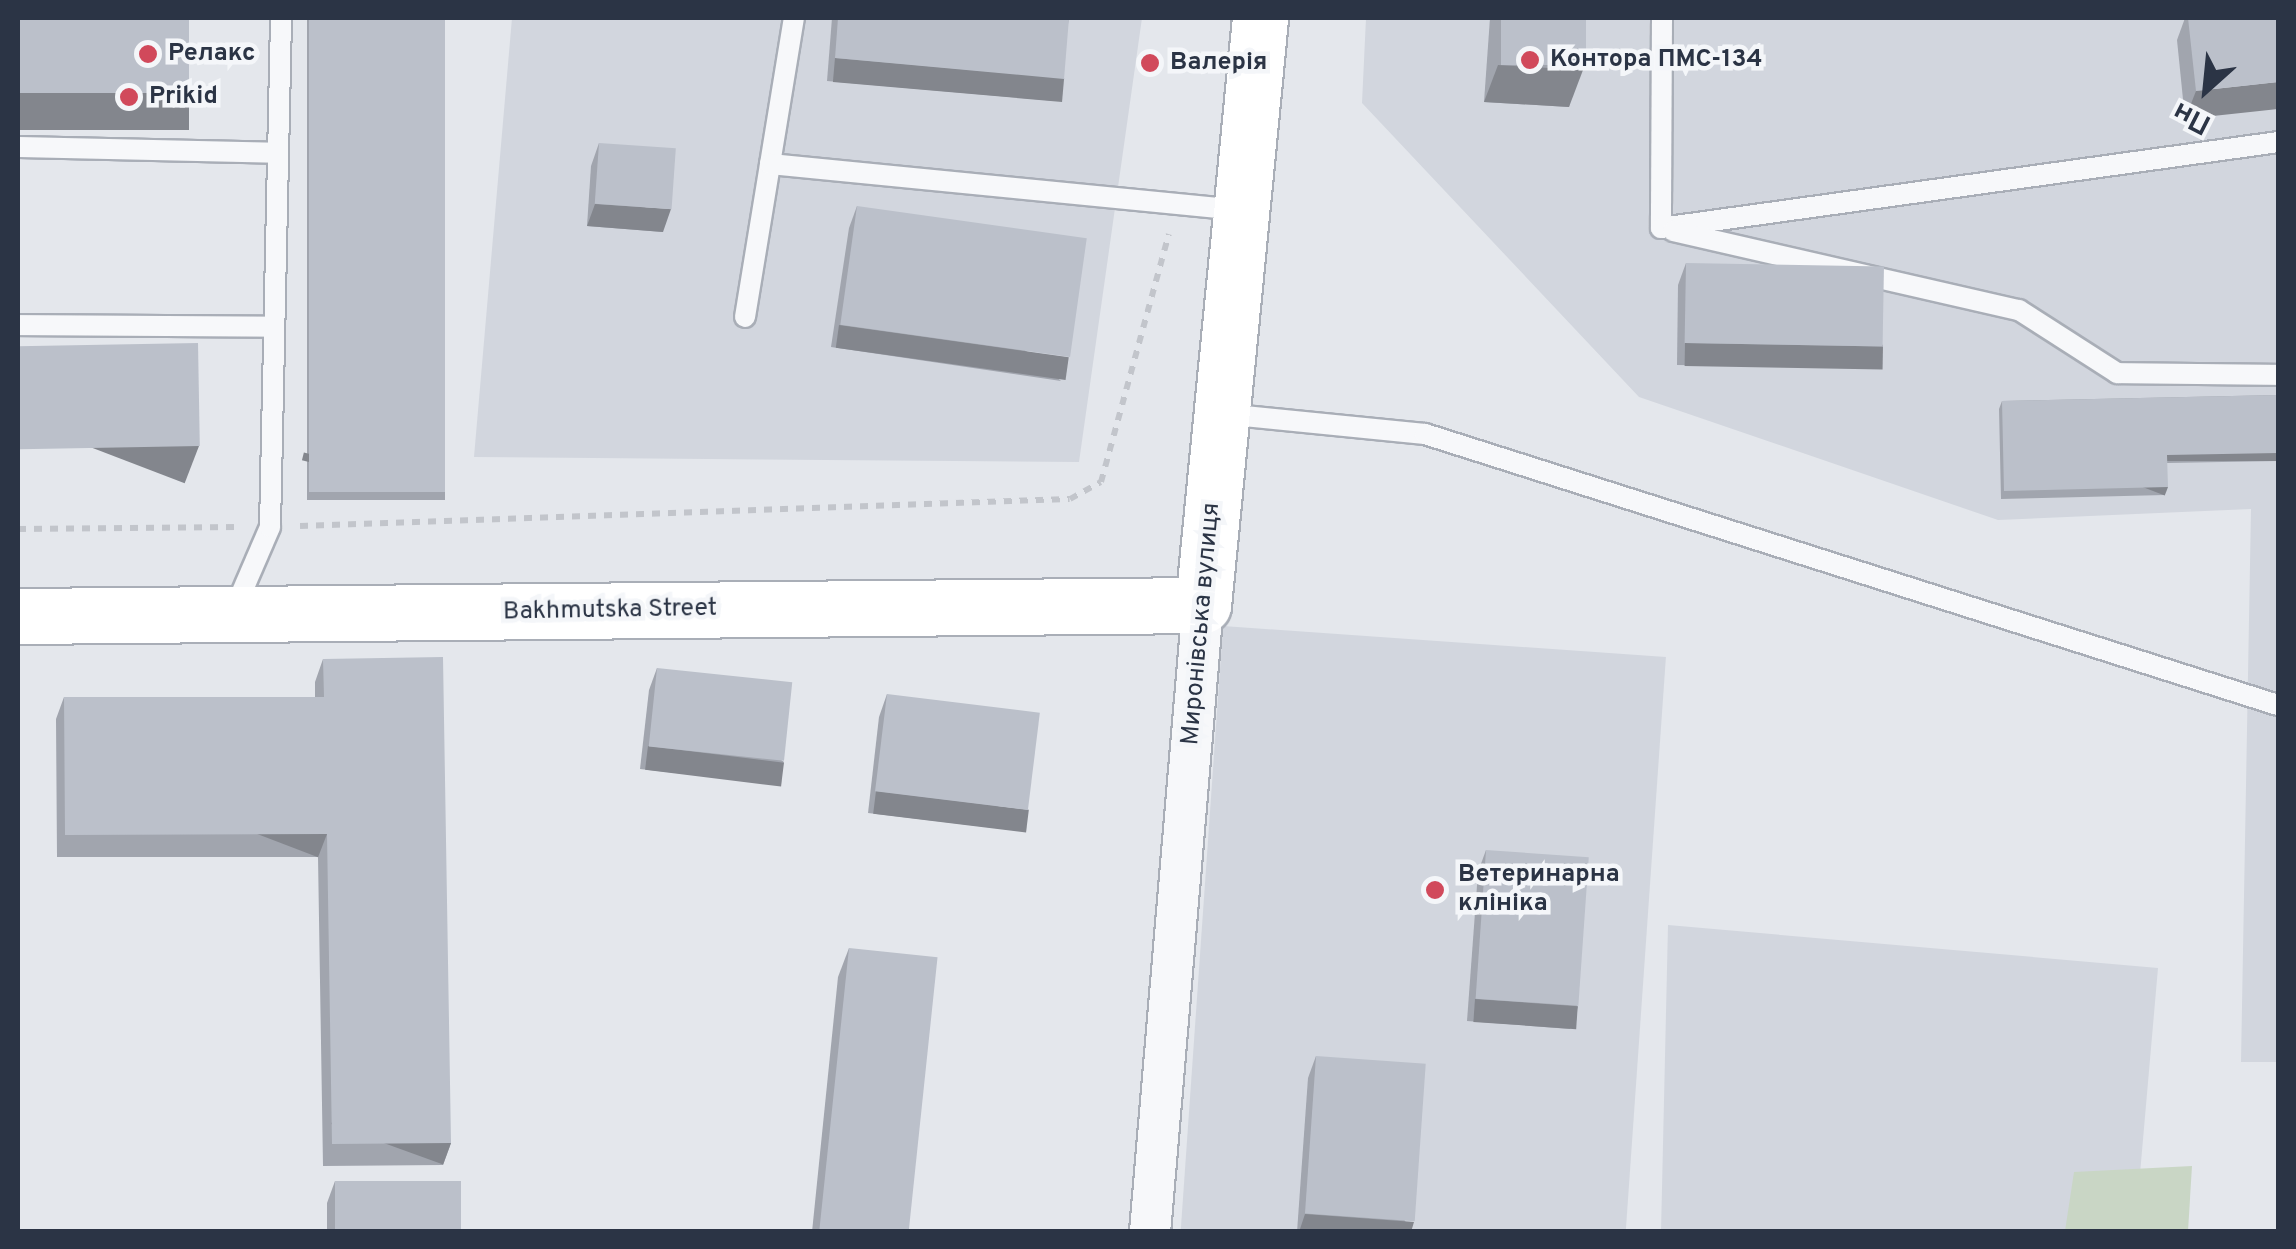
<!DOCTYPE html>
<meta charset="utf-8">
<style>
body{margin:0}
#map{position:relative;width:2296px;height:1249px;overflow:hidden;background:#e4e7ec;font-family:Overpass,sans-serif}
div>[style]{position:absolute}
.built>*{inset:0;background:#d2d6de;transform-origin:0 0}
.green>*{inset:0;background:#c9d6c5}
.path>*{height:6px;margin-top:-3px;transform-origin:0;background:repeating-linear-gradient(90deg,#c2c5cb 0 8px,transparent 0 16px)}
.roads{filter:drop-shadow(2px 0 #a9aeb7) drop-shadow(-2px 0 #a9aeb7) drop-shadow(0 2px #a9aeb7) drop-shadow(0 -2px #a9aeb7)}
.lane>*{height:20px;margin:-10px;padding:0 10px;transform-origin:10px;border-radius:10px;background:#f7f8fa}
.street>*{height:40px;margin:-20px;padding:0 20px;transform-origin:20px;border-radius:20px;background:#f7f8fa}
.secondary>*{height:55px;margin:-27.5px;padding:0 27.5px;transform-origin:27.5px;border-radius:27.5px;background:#fff}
.wall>*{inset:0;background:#a1a5ae;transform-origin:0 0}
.shaded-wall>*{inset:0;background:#83868d;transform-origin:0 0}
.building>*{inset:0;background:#bbc0ca;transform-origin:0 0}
.dots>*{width:28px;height:28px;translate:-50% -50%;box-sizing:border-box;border:5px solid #f4f6f9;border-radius:50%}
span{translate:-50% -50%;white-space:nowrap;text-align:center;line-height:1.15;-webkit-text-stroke:9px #f4f6f9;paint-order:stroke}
.poi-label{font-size:25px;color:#2b3445;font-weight:700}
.left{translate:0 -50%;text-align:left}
.street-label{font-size:25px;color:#2b3445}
.frame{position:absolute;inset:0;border:20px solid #2b3445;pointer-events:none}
.north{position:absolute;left:2156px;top:40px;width:100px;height:100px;-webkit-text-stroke:8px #f4f6f9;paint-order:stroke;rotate:207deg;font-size:28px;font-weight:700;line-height:40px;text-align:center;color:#2b3445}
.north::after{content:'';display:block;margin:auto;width:35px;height:45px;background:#2b3445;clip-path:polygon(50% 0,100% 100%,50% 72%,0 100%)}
</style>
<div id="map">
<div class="built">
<div style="clip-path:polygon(512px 18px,1142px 18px,1079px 462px,474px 457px)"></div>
<div style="clip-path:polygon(1366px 18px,2278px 18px,2278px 1062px,2241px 1062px,2251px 509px,1998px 520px,1639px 397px,1362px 103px)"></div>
<div style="left:1223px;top:626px;width:444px;height:607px;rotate:4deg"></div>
<div style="clip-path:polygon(1668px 925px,2158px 968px,2135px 1231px,1661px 1232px)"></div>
</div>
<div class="green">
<div style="clip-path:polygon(2192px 1166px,2188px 1231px,2065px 1231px,2074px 1172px)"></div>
</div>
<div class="path">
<div style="left:300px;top:526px;width:770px;rotate:-2.01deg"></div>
<div style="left:1070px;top:499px;width:35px;rotate:-29deg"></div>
<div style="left:1101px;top:482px;width:257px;rotate:-74.7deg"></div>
<div style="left:18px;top:529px;width:220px;rotate:-0.5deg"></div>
</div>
<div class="roads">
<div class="lane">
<div style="left:1662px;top:18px;width:210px;rotate:90.3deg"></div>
<div style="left:1661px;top:228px;width:623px;rotate:-7.93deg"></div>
<div style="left:18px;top:147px;width:259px;rotate:1.3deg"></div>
<div style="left:770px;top:164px;width:148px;rotate:-80.7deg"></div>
<div style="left:1673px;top:231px;width:355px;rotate:12.9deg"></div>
<div style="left:2019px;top:310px;width:117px;rotate:32.7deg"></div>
<div style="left:2117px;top:373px;width:161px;rotate:0.7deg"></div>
<div style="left:745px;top:317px;width:155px;rotate:-80.7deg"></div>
<div style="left:770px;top:164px;width:471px;rotate:5.6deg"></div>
<div style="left:18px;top:325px;width:256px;rotate:0.4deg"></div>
<div style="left:1224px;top:414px;width:202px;rotate:5.7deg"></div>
<div style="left:1425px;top:434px;width:895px;rotate:17.63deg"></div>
<div style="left:235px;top:608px;width:88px;rotate:-66.6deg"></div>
<div style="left:270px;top:527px;width:509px;rotate:-88.76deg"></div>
</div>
<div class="street">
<div style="left:1150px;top:1232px;width:629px;rotate:-85.17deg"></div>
</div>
<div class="secondary">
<div style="left:18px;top:616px;width:1185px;rotate:-0.53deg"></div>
<div style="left:1203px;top:605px;width:590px;rotate:-84.45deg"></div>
</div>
</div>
<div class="wall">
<div style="left:307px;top:18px;width:138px;height:482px"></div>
<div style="clip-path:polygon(832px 18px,1069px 18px,1056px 101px,827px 81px)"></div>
<div style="clip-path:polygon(1490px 18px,1586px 18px,1569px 107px,1484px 102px)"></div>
<div style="clip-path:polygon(2185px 18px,2278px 18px,2185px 119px,2177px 40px)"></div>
<div style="clip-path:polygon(599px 143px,663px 232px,587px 226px,591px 166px)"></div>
<div style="clip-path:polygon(857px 206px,1061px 381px,831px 347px,849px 228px)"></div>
<div style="clip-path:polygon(1686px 263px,1883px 345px,1875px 368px,1677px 365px,1678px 285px)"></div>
<div style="clip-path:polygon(2278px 395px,2278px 461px,2167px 463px,2165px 495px,2001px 499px,1999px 409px,2002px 401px)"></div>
<div style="clip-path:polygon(323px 659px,451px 1143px,443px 1165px,323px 1166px,318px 857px,57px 857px,56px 719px,64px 697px,315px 697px,315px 682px)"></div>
<div style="clip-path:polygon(657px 668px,784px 762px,776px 784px,640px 769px,649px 690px)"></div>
<div style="clip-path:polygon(887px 694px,1021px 831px,868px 813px,879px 717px)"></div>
<div style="clip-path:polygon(1486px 850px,1578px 1007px,1570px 1029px,1467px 1021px,1478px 872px)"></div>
<div style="clip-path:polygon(849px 948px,909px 1232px,812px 1232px,838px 977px)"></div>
<div style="clip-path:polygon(1316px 1056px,1411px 1232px,1297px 1232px,1308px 1078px)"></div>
<div style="clip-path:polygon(335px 1181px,458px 1232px,327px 1232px,327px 1203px)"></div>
</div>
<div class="shaded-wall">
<div style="left:835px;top:58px;width:230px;height:24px;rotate:5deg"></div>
<div style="clip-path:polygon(1498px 65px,1583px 70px,1569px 107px,1484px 102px)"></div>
<div style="clip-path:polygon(2278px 82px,2278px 109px,2185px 119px,2196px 91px)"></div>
<div style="left:18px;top:93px;width:171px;height:37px"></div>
<div style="clip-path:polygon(595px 204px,671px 209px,663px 232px,587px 226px)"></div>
<div style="left:839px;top:325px;width:232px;height:23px;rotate:8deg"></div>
<div style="left:1685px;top:343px;width:198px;height:23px;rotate:1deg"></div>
<div style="left:199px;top:446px;width:40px;height:181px;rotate:111deg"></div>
<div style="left:2278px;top:453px;width:8px;height:111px;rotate:90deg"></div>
<div style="left:430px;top:484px;width:8px;height:130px;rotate:104deg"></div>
<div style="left:2168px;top:487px;width:9px;height:164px;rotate:111deg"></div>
<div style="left:648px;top:746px;width:137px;height:24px;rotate:7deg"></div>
<div style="left:876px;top:791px;width:154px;height:23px;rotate:7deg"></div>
<div style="left:327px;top:834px;width:25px;height:262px;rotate:111deg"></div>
<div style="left:1475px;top:999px;width:103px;height:23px;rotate:4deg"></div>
<div style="left:451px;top:1143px;width:23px;height:119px;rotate:110deg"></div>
<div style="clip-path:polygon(1305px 1214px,1414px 1222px,1411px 1232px,1299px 1232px)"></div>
</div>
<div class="building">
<div style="left:18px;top:18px;width:171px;height:75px"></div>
<div style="left:309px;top:18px;width:136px;height:474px"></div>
<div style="clip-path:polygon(838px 18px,1069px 18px,1064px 79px,835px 58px)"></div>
<div style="left:1501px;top:18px;width:85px;height:47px"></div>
<div style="clip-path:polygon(2188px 18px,2278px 18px,2278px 82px,2196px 91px)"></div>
<div style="left:599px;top:143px;width:77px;height:61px;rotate:4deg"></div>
<div style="left:857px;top:206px;width:232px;height:120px;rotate:8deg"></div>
<div style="left:1686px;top:263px;width:198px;height:80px;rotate:1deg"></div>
<div style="left:198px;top:343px;width:103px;height:180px;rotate:89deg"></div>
<div style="clip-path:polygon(2278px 395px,2278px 453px,2167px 455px,2168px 487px,2004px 491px,2002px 401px)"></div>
<div style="clip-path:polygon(443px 657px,451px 1143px,332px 1144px,327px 834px,65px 835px,64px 697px,324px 697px,323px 659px)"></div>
<div style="left:657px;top:668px;width:136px;height:79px;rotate:6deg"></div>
<div style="left:887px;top:694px;width:154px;height:98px;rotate:7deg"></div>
<div style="left:1486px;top:850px;width:103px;height:149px;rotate:4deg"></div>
<div style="left:849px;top:948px;width:89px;height:286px;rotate:6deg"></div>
<div style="left:1316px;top:1056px;width:110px;height:158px;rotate:4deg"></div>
<div style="left:335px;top:1181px;width:126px;height:51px"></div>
</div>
<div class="dots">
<div style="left:148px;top:54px;background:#d1495b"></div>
<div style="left:1530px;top:60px;background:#d1495b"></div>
<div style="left:1150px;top:63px;background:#d1495b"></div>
<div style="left:129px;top:97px;background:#d1495b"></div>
<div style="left:1435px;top:890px;background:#d1495b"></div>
</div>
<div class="poi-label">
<span class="left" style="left:168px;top:54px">Релакс</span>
<span class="left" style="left:1550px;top:60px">Контора ПМС-134</span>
<span class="left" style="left:1170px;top:63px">Валерія</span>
<span class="left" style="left:149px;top:97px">Prikid</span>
<span class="left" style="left:1458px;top:890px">Ветеринарна<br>клініка</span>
</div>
<div class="street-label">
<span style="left:610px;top:611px;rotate:-1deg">Bakhmutska Street</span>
<span style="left:1202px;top:624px;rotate:-85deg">Миронівська вулиця</span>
</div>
<div class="frame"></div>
<div class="north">Пн</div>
</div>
